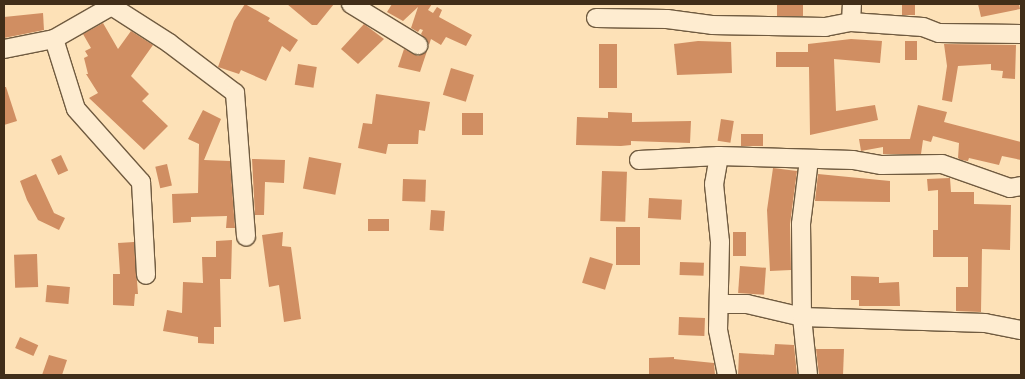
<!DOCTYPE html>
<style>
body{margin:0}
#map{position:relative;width:1025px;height:379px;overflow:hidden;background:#fde1b7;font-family:"IM FELL French Canon",serif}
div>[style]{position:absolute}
.building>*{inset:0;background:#d08e62;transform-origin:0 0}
.roads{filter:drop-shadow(1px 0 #705b40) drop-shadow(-1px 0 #705b40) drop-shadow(0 1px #705b40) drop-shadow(0 -1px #705b40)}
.minor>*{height:18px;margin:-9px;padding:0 9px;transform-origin:9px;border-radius:9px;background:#feecd0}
span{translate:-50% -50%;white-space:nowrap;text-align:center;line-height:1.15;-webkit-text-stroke:4.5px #feecd0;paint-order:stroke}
.frame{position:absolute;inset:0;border:5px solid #412e19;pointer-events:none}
</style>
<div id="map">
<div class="building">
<div style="clip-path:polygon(245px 4px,270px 18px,268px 21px,298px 40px,290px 52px,282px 46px,266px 81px,241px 70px,239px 74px,218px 67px,234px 21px)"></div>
<div style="clip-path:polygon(287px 4px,334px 4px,317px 25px,312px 25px)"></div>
<div style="clip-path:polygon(392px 4px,432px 4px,428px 10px,433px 13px,437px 7px,442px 10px,439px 17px,472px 35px,466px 46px,446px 37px,441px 45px,431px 39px,420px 72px,398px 67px,404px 49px,418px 56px,427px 51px,429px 45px,421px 34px,423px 30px,420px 29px,418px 32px,411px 28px,418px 7px,403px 21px,387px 12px)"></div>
<div style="left:777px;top:4px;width:26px;height:12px"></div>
<div style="left:902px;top:4px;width:13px;height:11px"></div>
<div style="clip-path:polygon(978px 4px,1019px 4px,1020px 9px,981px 17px)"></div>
<div style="clip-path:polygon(43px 13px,44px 30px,4px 38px,4px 17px)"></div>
<div style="clip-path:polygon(103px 23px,118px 49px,131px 31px,153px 45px,131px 76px,149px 94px,142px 101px,168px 126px,144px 150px,89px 98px,98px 93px,86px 74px,88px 74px,84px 58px,88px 56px,85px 51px,91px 48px,83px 34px)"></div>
<div style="clip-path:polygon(364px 24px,384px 39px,358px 64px,341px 49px)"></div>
<div style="clip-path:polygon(851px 39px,882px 41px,880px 63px,834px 59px,836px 111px,875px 105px,878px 120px,810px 135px,809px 67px,776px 67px,776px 52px,808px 52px,808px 44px)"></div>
<div style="clip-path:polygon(698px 41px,731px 42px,732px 73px,677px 75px,674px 44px)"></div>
<div style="left:905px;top:41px;width:12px;height:19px"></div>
<div style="left:599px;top:44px;width:18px;height:44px"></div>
<div style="clip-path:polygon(944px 44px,1016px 45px,1015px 79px,1002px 78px,1003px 71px,991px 70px,991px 64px,958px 66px,952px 102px,942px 100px,947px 66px)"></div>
<div style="left:298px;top:64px;width:19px;height:21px;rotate:9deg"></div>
<div style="left:451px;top:68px;width:24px;height:28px;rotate:17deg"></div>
<div style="clip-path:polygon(4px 87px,6px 87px,17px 121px,4px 125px)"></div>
<div style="clip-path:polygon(376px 94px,430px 102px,425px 131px,419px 130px,418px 144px,388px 144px,386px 154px,358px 148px,363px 123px,372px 124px)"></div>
<div style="clip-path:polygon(918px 105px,947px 112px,944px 122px,1021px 142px,1021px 160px,1002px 156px,999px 165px,969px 158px,968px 161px,961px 160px,958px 158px,959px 143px,933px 136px,931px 142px,923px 140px,921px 154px,883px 154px,883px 147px,861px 151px,859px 139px,910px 139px)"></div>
<div style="clip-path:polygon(203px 110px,221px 119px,204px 160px,230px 161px,235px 228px,226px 228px,227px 216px,191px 217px,191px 222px,173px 223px,172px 194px,198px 193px,199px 144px,188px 139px)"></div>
<div style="clip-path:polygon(608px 112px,632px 113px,632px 122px,691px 121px,690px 143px,631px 141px,631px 145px,621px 146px,576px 145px,577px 117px,608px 118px)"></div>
<div style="left:462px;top:113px;width:21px;height:22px"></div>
<div style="left:721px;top:119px;width:13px;height:22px;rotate:9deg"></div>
<div style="left:741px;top:134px;width:22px;height:12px"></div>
<div style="left:61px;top:155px;width:17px;height:11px;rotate:65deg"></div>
<div style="left:309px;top:157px;width:33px;height:32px;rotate:11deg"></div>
<div style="clip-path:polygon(252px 159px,285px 160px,284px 183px,265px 182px,264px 215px,255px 215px)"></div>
<div style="left:167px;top:164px;width:22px;height:12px;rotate:77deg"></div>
<div style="clip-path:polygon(773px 168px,797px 171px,790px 224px,791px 270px,770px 271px,767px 210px)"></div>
<div style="left:602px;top:171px;width:25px;height:50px;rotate:2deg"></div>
<div style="clip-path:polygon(36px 174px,54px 213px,65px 218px,59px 230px,38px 220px,27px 200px,20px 181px)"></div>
<div style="clip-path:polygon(818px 174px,890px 181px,890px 202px,815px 201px)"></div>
<div style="clip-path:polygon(950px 178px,951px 192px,974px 192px,974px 204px,1011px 205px,1010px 250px,982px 249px,981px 312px,956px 311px,956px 287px,968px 287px,968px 257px,933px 257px,933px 230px,938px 230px,938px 190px,928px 191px,927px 179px)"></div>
<div style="left:403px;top:179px;width:23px;height:22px;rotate:2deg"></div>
<div style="left:649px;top:198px;width:33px;height:20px;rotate:3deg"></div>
<div style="left:431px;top:210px;width:14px;height:20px;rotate:4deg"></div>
<div style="left:368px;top:219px;width:21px;height:12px"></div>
<div style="left:616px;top:227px;width:24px;height:38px"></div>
<div style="clip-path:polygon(283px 232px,282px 246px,291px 247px,301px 319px,284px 322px,279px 285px,269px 287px,262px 235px)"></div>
<div style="left:733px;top:232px;width:13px;height:24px"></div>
<div style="clip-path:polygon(232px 240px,231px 279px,220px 279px,221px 327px,214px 327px,214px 344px,198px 343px,198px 337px,163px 331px,167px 310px,182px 313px,183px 282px,203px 283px,202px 257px,216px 257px,216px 241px)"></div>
<div style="clip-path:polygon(134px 242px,138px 294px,135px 294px,134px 306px,113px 305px,113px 274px,120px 274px,118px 243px)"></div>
<div style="left:37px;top:254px;width:33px;height:23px;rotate:88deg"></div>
<div style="left:590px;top:257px;width:24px;height:27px;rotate:17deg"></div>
<div style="left:680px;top:262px;width:24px;height:13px;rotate:2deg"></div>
<div style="left:740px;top:266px;width:26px;height:27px;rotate:4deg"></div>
<div style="clip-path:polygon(851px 276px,879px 277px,879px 283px,899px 282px,900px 306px,859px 306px,859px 300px,851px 300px)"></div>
<div style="left:47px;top:285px;width:23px;height:17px;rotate:5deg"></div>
<div style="left:679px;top:317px;width:26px;height:18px;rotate:2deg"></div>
<div style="left:20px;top:337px;width:20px;height:12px;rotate:24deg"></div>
<div style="clip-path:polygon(775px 344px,794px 345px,797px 375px,738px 375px,739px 353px,774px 355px)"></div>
<div style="clip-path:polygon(816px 349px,844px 349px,843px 375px,819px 375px)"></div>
<div style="clip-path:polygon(49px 355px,67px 360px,62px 375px,42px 375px)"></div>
<div style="clip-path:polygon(674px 357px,674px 359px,714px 363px,715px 375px,649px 375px,649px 358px)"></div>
</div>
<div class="roads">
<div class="minor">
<div style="left:351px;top:4px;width:79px;rotate:31.5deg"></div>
<div style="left:113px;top:7px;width:67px;rotate:32.7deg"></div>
<div style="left:169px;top:43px;width:83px;rotate:37.1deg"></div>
<div style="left:235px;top:93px;width:144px;rotate:85.6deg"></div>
<div style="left:596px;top:18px;width:71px;rotate:0.8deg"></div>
<div style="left:667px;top:19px;width:45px;rotate:7.6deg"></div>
<div style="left:712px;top:25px;width:113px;rotate:1deg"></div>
<div style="left:825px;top:27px;width:26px;rotate:-11deg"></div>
<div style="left:851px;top:22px;width:72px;rotate:4deg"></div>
<div style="left:923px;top:27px;width:17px;rotate:21deg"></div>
<div style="left:939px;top:33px;width:82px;rotate:0.7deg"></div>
<div style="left:851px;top:22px;width:18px;rotate:-87deg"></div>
<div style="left:54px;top:39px;width:70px;rotate:-29.8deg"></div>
<div style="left:4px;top:49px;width:51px;rotate:-11.3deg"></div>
<div style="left:54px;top:39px;width:73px;rotate:72.6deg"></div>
<div style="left:76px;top:109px;width:98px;rotate:48.3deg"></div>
<div style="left:141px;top:182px;width:93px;rotate:86.9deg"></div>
<div style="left:719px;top:156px;width:28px;rotate:100deg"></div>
<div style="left:714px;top:184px;width:58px;rotate:84.1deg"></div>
<div style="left:720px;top:242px;width:88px;rotate:91.3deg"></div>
<div style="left:718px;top:330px;width:46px;rotate:78.7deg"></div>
<div style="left:639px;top:160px;width:80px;rotate:-2.9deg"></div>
<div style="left:719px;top:156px;width:134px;rotate:1.7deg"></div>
<div style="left:853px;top:160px;width:29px;rotate:10deg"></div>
<div style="left:882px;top:165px;width:60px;rotate:-1deg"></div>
<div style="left:942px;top:164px;width:72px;rotate:19.4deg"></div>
<div style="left:1010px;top:188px;width:11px;rotate:-10deg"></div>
<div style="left:721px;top:304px;width:26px"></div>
<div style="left:747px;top:304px;width:57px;rotate:13.3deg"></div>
<div style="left:802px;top:317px;width:183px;rotate:1.9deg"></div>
<div style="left:985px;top:323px;width:37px;rotate:11deg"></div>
<div style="left:808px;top:375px;width:58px;rotate:-95.9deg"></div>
<div style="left:802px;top:317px;width:93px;rotate:-90.6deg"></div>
<div style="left:801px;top:224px;width:64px;rotate:-82.9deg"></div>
</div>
</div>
<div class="frame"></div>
</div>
